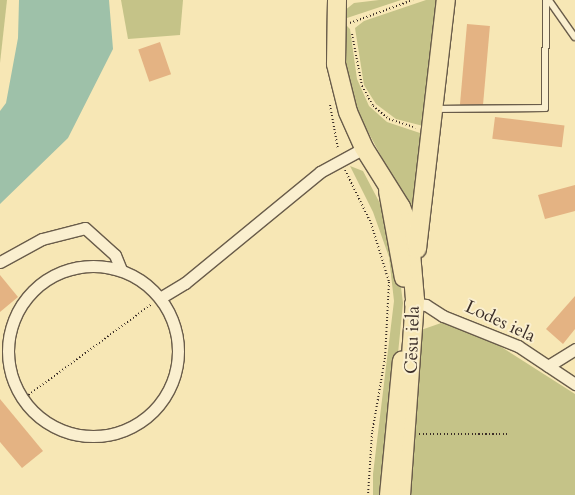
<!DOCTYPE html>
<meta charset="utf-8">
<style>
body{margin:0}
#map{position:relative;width:575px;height:495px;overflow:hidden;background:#f7e7b5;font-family:Cardo,serif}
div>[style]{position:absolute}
.green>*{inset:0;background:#c5c388}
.water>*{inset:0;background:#9ec1a9}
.building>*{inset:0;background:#e4b383;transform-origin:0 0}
.path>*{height:2px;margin-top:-1px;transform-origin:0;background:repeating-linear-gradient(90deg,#3a2d27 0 1px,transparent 0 3.5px)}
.roads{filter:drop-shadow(1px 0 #695c4a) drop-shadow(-1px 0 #695c4a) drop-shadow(0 1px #695c4a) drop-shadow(0 -1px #695c4a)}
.service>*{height:5.5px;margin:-2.75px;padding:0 2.75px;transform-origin:2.75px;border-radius:2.75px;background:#faefcf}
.minor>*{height:11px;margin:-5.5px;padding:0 5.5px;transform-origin:5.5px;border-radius:5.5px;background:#faefcf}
.minor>.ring{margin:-5.5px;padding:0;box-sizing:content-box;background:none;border:11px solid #faefcf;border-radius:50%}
.primary>*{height:18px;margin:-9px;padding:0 9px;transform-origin:9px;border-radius:9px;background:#f7e7b5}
span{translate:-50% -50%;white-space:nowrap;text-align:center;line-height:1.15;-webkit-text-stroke:4px #faefcf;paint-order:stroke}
.street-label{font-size:18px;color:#3a2d27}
</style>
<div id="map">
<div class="green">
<div style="clip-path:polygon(0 0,7px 0,0 63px)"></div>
<div style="clip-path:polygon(121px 0,183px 0,180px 35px,128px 39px)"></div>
<div style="clip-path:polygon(379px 0,401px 0,338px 21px,344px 11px,354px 3px)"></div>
<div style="clip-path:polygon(426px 0,440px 0,427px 127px,396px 119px,376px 104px,364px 85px,355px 28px,364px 21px)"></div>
<div style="clip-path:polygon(339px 26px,347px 26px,350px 29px,357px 79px,369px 106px,387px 122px,426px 135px,416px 221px,359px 115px,346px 75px)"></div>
<div style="clip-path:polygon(350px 166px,363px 171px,385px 213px,398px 264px,403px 303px,384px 495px,373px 495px,373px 474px,394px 301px,389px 257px,373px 212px)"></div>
<div style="clip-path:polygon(444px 322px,492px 341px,575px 394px,575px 495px,407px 495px,421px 330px)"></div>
</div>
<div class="water">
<div style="clip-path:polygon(19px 0,109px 0,113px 49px,68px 138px,0 204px,0 111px,6px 103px,18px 38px)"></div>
</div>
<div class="building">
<div style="left:467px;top:24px;width:23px;height:81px;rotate:5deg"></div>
<div style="left:160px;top:42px;width:34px;height:23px;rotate:71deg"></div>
<div style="left:495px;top:117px;width:70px;height:22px;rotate:7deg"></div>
<div style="clip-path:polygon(575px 185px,575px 211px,545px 219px,538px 195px)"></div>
<div style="clip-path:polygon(0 275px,18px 297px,0 312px)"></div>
<div style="clip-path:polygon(575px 296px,575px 329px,563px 344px,546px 329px)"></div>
<div style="clip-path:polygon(0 399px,43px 451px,22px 468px,0 442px)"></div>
</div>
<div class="path">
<div style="left:350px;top:23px;width:67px;rotate:-20.1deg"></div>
<div style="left:352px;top:34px;width:53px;rotate:79.1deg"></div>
<div style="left:362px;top:86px;width:23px;rotate:61deg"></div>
<div style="left:373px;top:106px;width:21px;rotate:39deg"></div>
<div style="left:389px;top:119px;width:28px;rotate:18deg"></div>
<div style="left:330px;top:105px;width:45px;rotate:79.7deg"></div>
<div style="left:345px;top:170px;width:59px;rotate:63.9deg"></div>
<div style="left:371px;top:223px;width:62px;rotate:73deg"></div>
<div style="left:389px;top:282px;width:76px;rotate:93deg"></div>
<div style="left:385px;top:358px;width:76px;rotate:99.8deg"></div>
<div style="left:372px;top:433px;width:62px;rotate:93.7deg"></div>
<div style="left:23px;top:399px;width:160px;rotate:-36.4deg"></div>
<div style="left:419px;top:434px;width:88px"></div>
</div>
<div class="roads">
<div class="service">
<div style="left:549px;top:0;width:45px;rotate:54.9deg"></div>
<div style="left:435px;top:109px;width:110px;rotate:-0.5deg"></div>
<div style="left:545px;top:108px;width:108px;rotate:-89.5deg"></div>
</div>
<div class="minor">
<div style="left:0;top:262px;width:48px;rotate:-28.7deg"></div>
<div style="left:42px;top:239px;width:44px;rotate:-14.3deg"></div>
<div style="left:85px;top:228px;width:40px;rotate:42deg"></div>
<div style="left:115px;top:255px;width:16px;rotate:68deg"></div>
<div class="ring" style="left:8px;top:266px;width:159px;height:159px"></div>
<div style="left:160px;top:298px;width:29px;rotate:-31deg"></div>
<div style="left:185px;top:283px;width:175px;rotate:-39.4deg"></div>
<div style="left:320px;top:172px;width:50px;rotate:-28.6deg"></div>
<div style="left:410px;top:303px;width:16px;rotate:7deg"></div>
<div style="left:426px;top:305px;width:20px;rotate:33deg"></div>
<div style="left:443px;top:316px;width:81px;rotate:21.8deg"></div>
<div style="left:518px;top:346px;width:69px;rotate:33.7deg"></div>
<div style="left:548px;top:366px;width:32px;rotate:-32deg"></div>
</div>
<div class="primary">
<div style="left:337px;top:0;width:64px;rotate:90.9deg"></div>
<div style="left:336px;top:64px;width:49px;rotate:76deg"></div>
<div style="left:348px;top:112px;width:39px;rotate:66deg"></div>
<div style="left:364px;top:148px;width:70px;rotate:57.9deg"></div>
<div style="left:401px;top:207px;width:16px;rotate:68deg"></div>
<div style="left:407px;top:222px;width:31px;rotate:83deg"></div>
<div style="left:411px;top:253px;width:47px;rotate:85.1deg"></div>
<div style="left:415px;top:300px;width:196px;rotate:94.1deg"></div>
<div style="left:388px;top:191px;width:88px;rotate:79.6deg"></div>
<div style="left:417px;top:249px;width:251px;rotate:-83.4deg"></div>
<div style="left:389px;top:495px;width:135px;rotate:-84.5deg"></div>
</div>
</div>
<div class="street-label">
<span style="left:500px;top:322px;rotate:25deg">Lodes iela</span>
<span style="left:413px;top:340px;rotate:-88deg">Cēsu iela</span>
</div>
</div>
